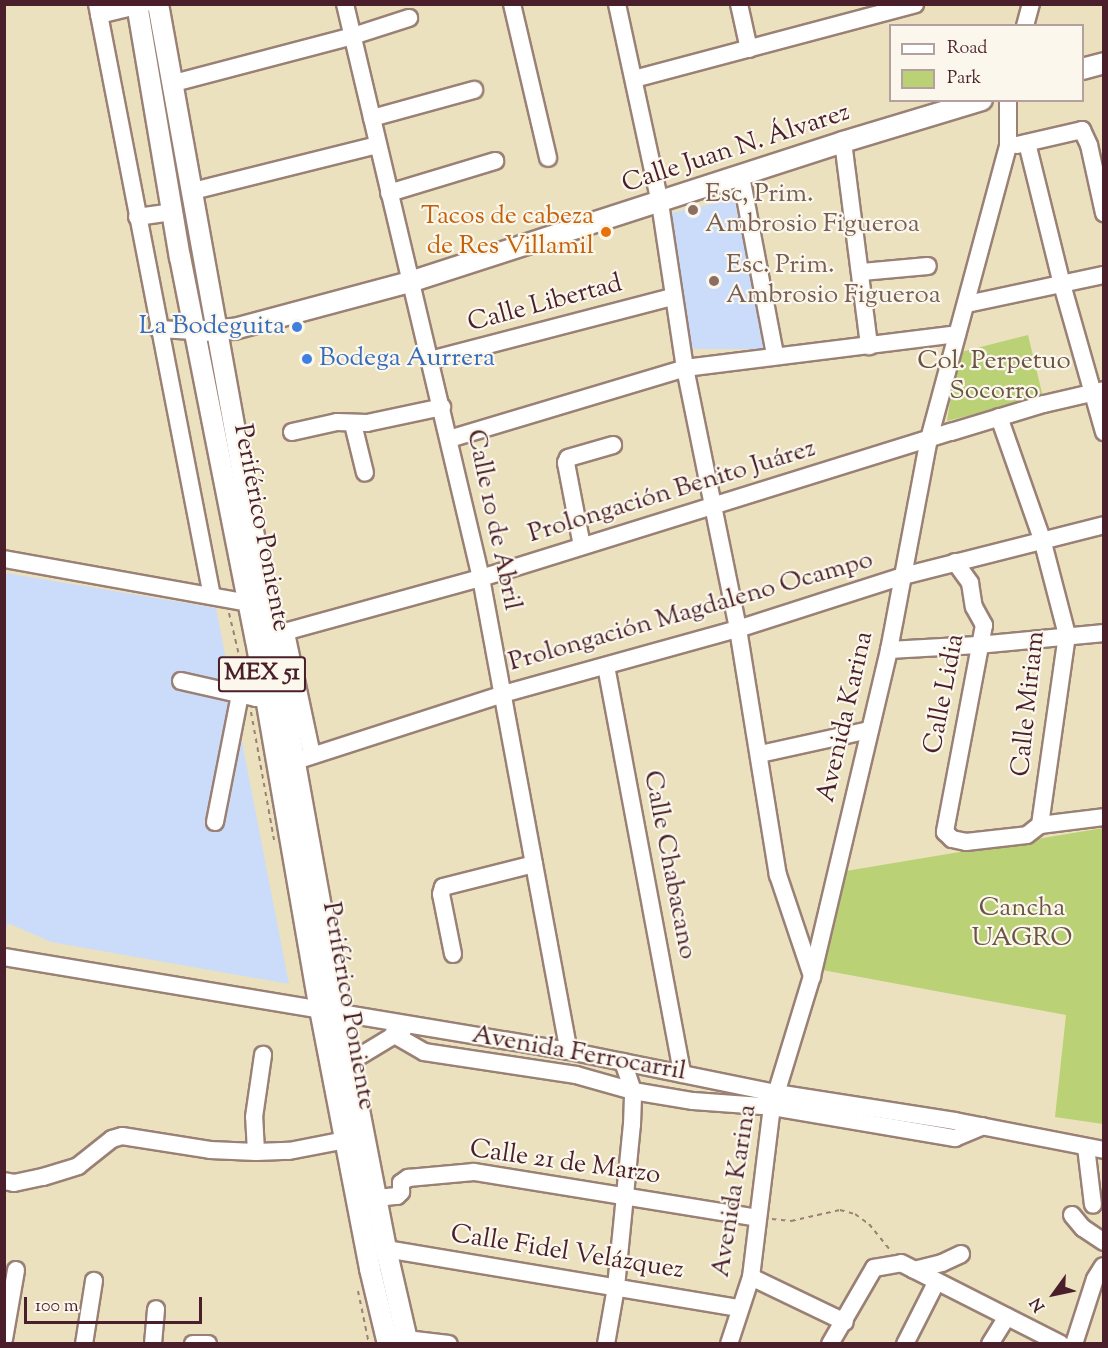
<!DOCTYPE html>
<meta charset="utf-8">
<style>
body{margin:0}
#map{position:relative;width:1108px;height:1348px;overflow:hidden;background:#ebe1bf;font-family:"Sorts Mill Goudy",serif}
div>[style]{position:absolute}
.built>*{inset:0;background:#cadcf9}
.green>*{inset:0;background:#bad176}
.path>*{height:2px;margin-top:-1px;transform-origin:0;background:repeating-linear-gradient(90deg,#9a8075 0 4.5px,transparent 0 9px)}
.roads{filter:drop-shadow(2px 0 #9a8075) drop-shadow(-2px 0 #9a8075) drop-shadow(0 2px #9a8075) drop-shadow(0 -2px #9a8075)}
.minor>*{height:16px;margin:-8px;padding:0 8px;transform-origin:8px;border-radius:8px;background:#fff}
.major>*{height:20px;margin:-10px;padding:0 10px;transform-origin:10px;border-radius:10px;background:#fff}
.dots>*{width:16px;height:16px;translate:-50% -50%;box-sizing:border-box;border:3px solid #fbf7ec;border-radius:50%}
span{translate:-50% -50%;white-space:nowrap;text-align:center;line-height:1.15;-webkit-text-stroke:4.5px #fbf7ec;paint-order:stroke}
.shield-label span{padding:2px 4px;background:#fbf7ec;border:2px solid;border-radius:4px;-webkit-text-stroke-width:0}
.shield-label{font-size:24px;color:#4a1f2b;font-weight:700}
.street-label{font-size:26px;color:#4a1f2b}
.education-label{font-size:26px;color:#785e54}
.left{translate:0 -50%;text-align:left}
.food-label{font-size:26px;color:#c56008}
.right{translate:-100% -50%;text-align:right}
.shop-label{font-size:26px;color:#366cbe}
.park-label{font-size:26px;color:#6c5442}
.frame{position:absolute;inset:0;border:6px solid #4a1f2b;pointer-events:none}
.legend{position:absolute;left:889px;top:24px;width:195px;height:78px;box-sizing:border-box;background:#fbf7ec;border:2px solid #b4a19f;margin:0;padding:8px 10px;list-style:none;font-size:18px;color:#4a1f2b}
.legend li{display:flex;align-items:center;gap:12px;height:30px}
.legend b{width:30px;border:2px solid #b4a19f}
.north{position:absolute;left:1024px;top:1264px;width:60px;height:60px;-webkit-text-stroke:4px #fbf7ec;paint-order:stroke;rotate:237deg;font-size:16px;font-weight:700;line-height:24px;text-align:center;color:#4a1f2b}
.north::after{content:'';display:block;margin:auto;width:21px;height:27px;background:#4a1f2b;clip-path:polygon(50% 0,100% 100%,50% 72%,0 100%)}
.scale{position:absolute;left:24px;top:1297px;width:178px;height:27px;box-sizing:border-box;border:3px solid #4a1f2b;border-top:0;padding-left:8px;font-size:18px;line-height:21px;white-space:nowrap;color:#4a1f2b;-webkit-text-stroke:4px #fbf7ec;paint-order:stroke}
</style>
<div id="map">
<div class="built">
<div style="clip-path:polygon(734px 199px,768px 349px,684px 349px,667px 214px)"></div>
<div style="clip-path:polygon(5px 573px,216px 608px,289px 984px,51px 942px,8px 923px,5px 934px)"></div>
</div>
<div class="green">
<div style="clip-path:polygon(1028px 335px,1043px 397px,947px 421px,957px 353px)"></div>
<div style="clip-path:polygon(1103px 828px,1103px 1124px,1055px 1117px,1066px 1015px,817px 969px,840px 872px)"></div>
</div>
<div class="path">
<div style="left:229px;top:613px;width:69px;rotate:76.6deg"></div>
<div style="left:251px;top:712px;width:130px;rotate:79.8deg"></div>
<div style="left:772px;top:1219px;width:19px;rotate:6deg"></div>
<div style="left:791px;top:1221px;width:50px;rotate:-12.7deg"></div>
<div style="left:840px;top:1210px;width:16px;rotate:15deg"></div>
<div style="left:855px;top:1214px;width:17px;rotate:36deg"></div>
<div style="left:869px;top:1224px;width:33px;rotate:51deg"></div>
<div style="left:358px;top:1291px;width:54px;rotate:78.3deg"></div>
</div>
<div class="roads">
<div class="minor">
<div style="left:97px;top:4px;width:603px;rotate:79.01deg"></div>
<div style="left:345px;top:4px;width:590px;rotate:76.67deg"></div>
<div style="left:481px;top:578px;width:481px;rotate:79.5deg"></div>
<div style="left:512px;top:4px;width:158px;rotate:76.8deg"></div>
<div style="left:617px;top:4px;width:204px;rotate:77.8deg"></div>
<div style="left:660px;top:203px;width:167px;rotate:81.4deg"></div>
<div style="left:685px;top:368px;width:266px;rotate:78.5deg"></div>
<div style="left:738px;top:629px;width:249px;rotate:80.8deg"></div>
<div style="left:778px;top:875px;width:107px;rotate:71.4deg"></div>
<div style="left:739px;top:4px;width:46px;rotate:77.5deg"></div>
<div style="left:99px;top:15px;width:46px;rotate:-13.7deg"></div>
<div style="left:1025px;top:26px;width:23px;rotate:-75deg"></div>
<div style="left:634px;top:79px;width:291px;rotate:-14.9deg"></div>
<div style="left:174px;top:83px;width:185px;rotate:-14.7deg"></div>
<div style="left:353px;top:36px;width:59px;rotate:-17.8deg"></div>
<div style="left:372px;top:118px;width:106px;rotate:-15.4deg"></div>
<div style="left:843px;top:142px;width:206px;rotate:82.7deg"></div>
<div style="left:1027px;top:143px;width:149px;rotate:76.1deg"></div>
<div style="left:1063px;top:288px;width:150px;rotate:74.1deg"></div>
<div style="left:1017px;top:145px;width:67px;rotate:-13deg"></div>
<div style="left:1082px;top:130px;width:17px;rotate:65deg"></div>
<div style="left:1089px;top:145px;width:70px;rotate:77.6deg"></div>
<div style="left:741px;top:176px;width:182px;rotate:79.2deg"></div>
<div style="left:193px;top:191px;width:190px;rotate:-14deg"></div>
<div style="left:389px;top:193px;width:111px;rotate:-16.8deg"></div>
<div style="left:137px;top:217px;width:35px;rotate:-8deg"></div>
<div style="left:862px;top:272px;width:66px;rotate:-5.2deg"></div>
<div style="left:967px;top:304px;width:140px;rotate:-12deg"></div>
<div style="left:158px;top:329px;width:37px;rotate:3deg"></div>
<div style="left:430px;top:360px;width:250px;rotate:-14.6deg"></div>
<div style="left:999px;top:417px;width:129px;rotate:70.6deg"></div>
<div style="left:1042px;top:539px;width:99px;rotate:75.4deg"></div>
<div style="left:1067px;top:635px;width:192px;rotate:98.1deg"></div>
<div style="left:353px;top:424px;width:50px;rotate:76.2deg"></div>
<div style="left:292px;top:432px;width:46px;rotate:-12.5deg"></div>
<div style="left:337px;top:422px;width:30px;rotate:2deg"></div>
<div style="left:367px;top:423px;width:77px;rotate:-12deg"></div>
<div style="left:449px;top:439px;width:246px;rotate:-16.7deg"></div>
<div style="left:685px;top:368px;width:274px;rotate:-7.1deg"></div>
<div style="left:582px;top:546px;width:85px;rotate:-100.9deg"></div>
<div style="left:566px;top:463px;width:5px;rotate:-68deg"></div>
<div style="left:568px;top:458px;width:47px;rotate:-16.1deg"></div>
<div style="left:4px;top:559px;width:248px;rotate:10.2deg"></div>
<div style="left:248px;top:603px;width:12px;rotate:-5deg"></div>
<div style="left:955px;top:562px;width:26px;rotate:54deg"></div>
<div style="left:970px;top:583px;width:24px;rotate:81deg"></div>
<div style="left:974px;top:607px;width:21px;rotate:61deg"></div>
<div style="left:984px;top:625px;width:211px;rotate:100.7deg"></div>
<div style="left:945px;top:832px;width:10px;rotate:45deg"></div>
<div style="left:952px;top:839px;width:14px;rotate:12deg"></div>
<div style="left:966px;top:842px;width:61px;rotate:-6.5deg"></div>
<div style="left:1027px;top:835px;width:16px;rotate:-38deg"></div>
<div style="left:1040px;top:825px;width:64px;rotate:-7.1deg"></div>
<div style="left:286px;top:633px;width:125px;rotate:78deg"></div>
<div style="left:259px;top:639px;width:230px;rotate:-15.4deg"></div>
<div style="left:481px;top:578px;width:492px;rotate:-17.3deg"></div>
<div style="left:951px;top:432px;width:97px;rotate:-16.8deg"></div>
<div style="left:1044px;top:404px;width:62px;rotate:-13.1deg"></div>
<div style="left:889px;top:650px;width:89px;rotate:-3.2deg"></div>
<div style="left:978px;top:645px;width:127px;rotate:-5.4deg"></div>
<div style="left:606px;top:666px;width:415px;rotate:79.4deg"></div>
<div style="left:181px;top:681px;width:77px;rotate:12.8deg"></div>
<div style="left:256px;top:698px;width:21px"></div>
<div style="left:760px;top:754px;width:112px;rotate:-12.4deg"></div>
<div style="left:296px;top:761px;width:218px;rotate:-17.9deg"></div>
<div style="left:503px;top:694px;width:244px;rotate:-15.5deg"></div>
<div style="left:738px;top:629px;width:173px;rotate:-17.8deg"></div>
<div style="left:903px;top:576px;width:207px;rotate:-14.2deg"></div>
<div style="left:215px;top:822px;width:130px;rotate:-78.9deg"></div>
<div style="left:453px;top:954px;width:61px;rotate:-101.3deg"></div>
<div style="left:441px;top:894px;width:7px;rotate:-74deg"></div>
<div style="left:443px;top:887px;width:94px;rotate:-14.2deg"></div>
<div style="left:4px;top:957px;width:573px;rotate:9.45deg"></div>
<div style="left:569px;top:1051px;width:211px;rotate:11.5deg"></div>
<div style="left:776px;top:1093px;width:181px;rotate:8.9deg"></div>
<div style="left:955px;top:1121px;width:152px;rotate:11deg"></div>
<div style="left:393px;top:1034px;width:36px;rotate:30deg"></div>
<div style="left:424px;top:1052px;width:154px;rotate:8.6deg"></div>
<div style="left:576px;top:1075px;width:59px;rotate:15.7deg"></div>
<div style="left:633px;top:1091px;width:61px;rotate:9.5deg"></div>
<div style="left:693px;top:1101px;width:69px;rotate:4.1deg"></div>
<div style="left:350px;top:1062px;width:62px;rotate:-31.1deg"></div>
<div style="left:761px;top:1105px;width:197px;rotate:9.7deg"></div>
<div style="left:955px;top:1138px;width:30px;rotate:-23deg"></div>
<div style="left:1086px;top:1147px;width:58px;rotate:83.1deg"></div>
<div style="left:256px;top:1152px;width:35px;rotate:-93deg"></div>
<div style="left:254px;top:1117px;width:63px;rotate:-81.7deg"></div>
<div style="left:4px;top:1181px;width:10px;rotate:11deg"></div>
<div style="left:14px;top:1183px;width:30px;rotate:-12deg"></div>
<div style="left:43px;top:1177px;width:37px;rotate:-17deg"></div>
<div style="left:78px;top:1166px;width:43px;rotate:-38.5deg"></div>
<div style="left:112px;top:1139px;width:10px;rotate:-17deg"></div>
<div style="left:122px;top:1136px;width:89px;rotate:9deg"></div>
<div style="left:210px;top:1150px;width:46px;rotate:2.5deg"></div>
<div style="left:256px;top:1152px;width:33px;rotate:-2deg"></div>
<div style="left:289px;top:1151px;width:57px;rotate:-11.1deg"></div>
<div style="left:377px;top:1198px;width:20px;rotate:-6deg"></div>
<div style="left:397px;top:1196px;width:6px;rotate:-45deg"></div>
<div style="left:401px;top:1192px;width:9px;rotate:-90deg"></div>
<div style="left:401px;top:1183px;width:9px;rotate:-36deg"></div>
<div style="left:408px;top:1178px;width:66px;rotate:-5.2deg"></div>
<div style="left:474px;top:1172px;width:287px;rotate:9.2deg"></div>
<div style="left:1072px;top:1215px;width:17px;rotate:50deg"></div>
<div style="left:1083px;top:1228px;width:25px;rotate:34deg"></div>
<div style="left:386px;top:1249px;width:358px;rotate:9.5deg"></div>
<div style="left:914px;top:1270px;width:29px;rotate:-14deg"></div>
<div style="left:942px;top:1263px;width:21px;rotate:-25deg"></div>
<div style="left:751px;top:1277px;width:104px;rotate:25.6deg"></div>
<div style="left:4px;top:1339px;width:70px;rotate:-80.1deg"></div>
<div style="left:406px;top:1339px;width:43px;rotate:6.6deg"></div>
<div style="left:84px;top:1344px;width:64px;rotate:-81deg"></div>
<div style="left:153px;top:1344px;width:35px;rotate:-85deg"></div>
<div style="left:193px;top:1344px;width:15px"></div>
<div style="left:606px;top:1344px;width:58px;rotate:-80deg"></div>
<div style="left:616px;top:1287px;width:163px;rotate:-84.4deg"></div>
<div style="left:632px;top:1125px;width:34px;rotate:-88deg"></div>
<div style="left:633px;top:1091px;width:31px;rotate:-109deg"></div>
<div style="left:729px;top:1344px;width:71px;rotate:-71.8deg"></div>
<div style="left:751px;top:1277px;width:171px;rotate:-83deg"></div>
<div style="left:772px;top:1107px;width:137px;rotate:-73deg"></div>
<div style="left:812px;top:976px;width:335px;rotate:-76.7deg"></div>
<div style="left:889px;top:650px;width:215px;rotate:-79.3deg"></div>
<div style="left:929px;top:439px;width:302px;rotate:-74.9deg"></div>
<div style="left:1008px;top:147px;width:47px;rotate:-90deg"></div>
<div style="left:830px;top:1344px;width:88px;rotate:-59.9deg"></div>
<div style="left:874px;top:1268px;width:27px;rotate:-10deg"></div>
<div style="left:901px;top:1263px;width:179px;rotate:26.9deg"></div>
<div style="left:905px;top:1344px;width:68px;rotate:-63.1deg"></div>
<div style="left:990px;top:1344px;width:32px;rotate:-58deg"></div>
<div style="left:1074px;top:1344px;width:68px;rotate:-72.1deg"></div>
<div style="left:1095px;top:1279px;width:15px;rotate:-58deg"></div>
</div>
<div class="major">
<div style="left:137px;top:4px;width:257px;rotate:80.4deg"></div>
<div style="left:180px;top:257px;width:390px;rotate:78.8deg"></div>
<div style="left:256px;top:640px;width:375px;rotate:80.2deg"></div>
<div style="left:320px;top:1009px;width:265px;rotate:79.1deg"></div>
<div style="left:370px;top:1269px;width:77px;rotate:76.5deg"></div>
<div style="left:158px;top:4px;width:1024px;rotate:79.77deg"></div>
<div style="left:340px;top:1012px;width:241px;rotate:79deg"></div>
<div style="left:386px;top:1249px;width:98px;rotate:77deg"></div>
<div style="left:1082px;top:69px;width:23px;rotate:-15deg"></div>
<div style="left:203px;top:331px;width:31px;rotate:-4deg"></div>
<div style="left:234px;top:329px;width:182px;rotate:-15deg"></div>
<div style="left:410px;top:282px;width:455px;rotate:-17.9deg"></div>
<div style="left:843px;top:142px;width:145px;rotate:-16.8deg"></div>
</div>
</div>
<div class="dots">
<div style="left:693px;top:210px;background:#8d6e63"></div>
<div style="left:606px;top:232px;background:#e8710a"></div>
<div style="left:714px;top:281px;background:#8d6e63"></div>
<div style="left:297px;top:327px;background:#3f7fe0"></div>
<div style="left:307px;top:359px;background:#3f7fe0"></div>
</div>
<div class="shield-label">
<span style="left:262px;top:674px">MEX 51</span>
</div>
<div class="street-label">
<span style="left:736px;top:149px;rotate:-18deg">Calle Juan N. Álvarez</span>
<span style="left:545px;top:304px;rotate:-15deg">Calle Libertad</span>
<span style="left:672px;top:492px;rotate:-17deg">Prolongación Benito Juárez</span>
<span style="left:493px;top:520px;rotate:78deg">Calle 10 de Abril</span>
<span style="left:261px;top:528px;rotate:79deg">Periférico Poniente</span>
<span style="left:691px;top:612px;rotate:-16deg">Prolongación Magdaleno Ocampo</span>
<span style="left:945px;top:694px;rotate:-79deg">Calle Lidia</span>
<span style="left:1029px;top:704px;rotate:-84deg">Calle Miriam</span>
<span style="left:846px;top:717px;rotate:-77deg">Avenida Karina</span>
<span style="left:669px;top:865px;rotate:79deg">Calle Chabacano</span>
<span style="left:348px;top:1006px;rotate:80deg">Periférico Poniente</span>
<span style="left:579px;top:1054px;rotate:10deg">Avenida Ferrocarril</span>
<span style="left:565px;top:1163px;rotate:8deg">Calle 21 de Marzo</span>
<span style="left:735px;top:1191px;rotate:-81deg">Avenida Karina</span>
<span style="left:567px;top:1253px;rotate:9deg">Calle Fidel Velázquez</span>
</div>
<div class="education-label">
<span class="left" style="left:705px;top:210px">Esc, Prim.<br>Ambrosio Figueroa</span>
<span class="left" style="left:726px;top:281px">Esc. Prim.<br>Ambrosio Figueroa</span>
</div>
<div class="food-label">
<span class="right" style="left:594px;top:232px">Tacos de cabeza<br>de Res Villamil</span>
</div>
<div class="shop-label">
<span class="right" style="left:285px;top:327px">La Bodeguita</span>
<span class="left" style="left:319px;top:359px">Bodega Aurrera</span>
</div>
<div class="park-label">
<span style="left:994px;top:377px">Col. Perpetuo<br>Socorro</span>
<span style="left:1022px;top:924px">Cancha<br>UAGRO</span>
</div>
<div class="frame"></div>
<ul class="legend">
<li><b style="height:8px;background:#fff"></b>Road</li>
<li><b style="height:16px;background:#bad176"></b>Park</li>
</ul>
<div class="north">N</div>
<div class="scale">100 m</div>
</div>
